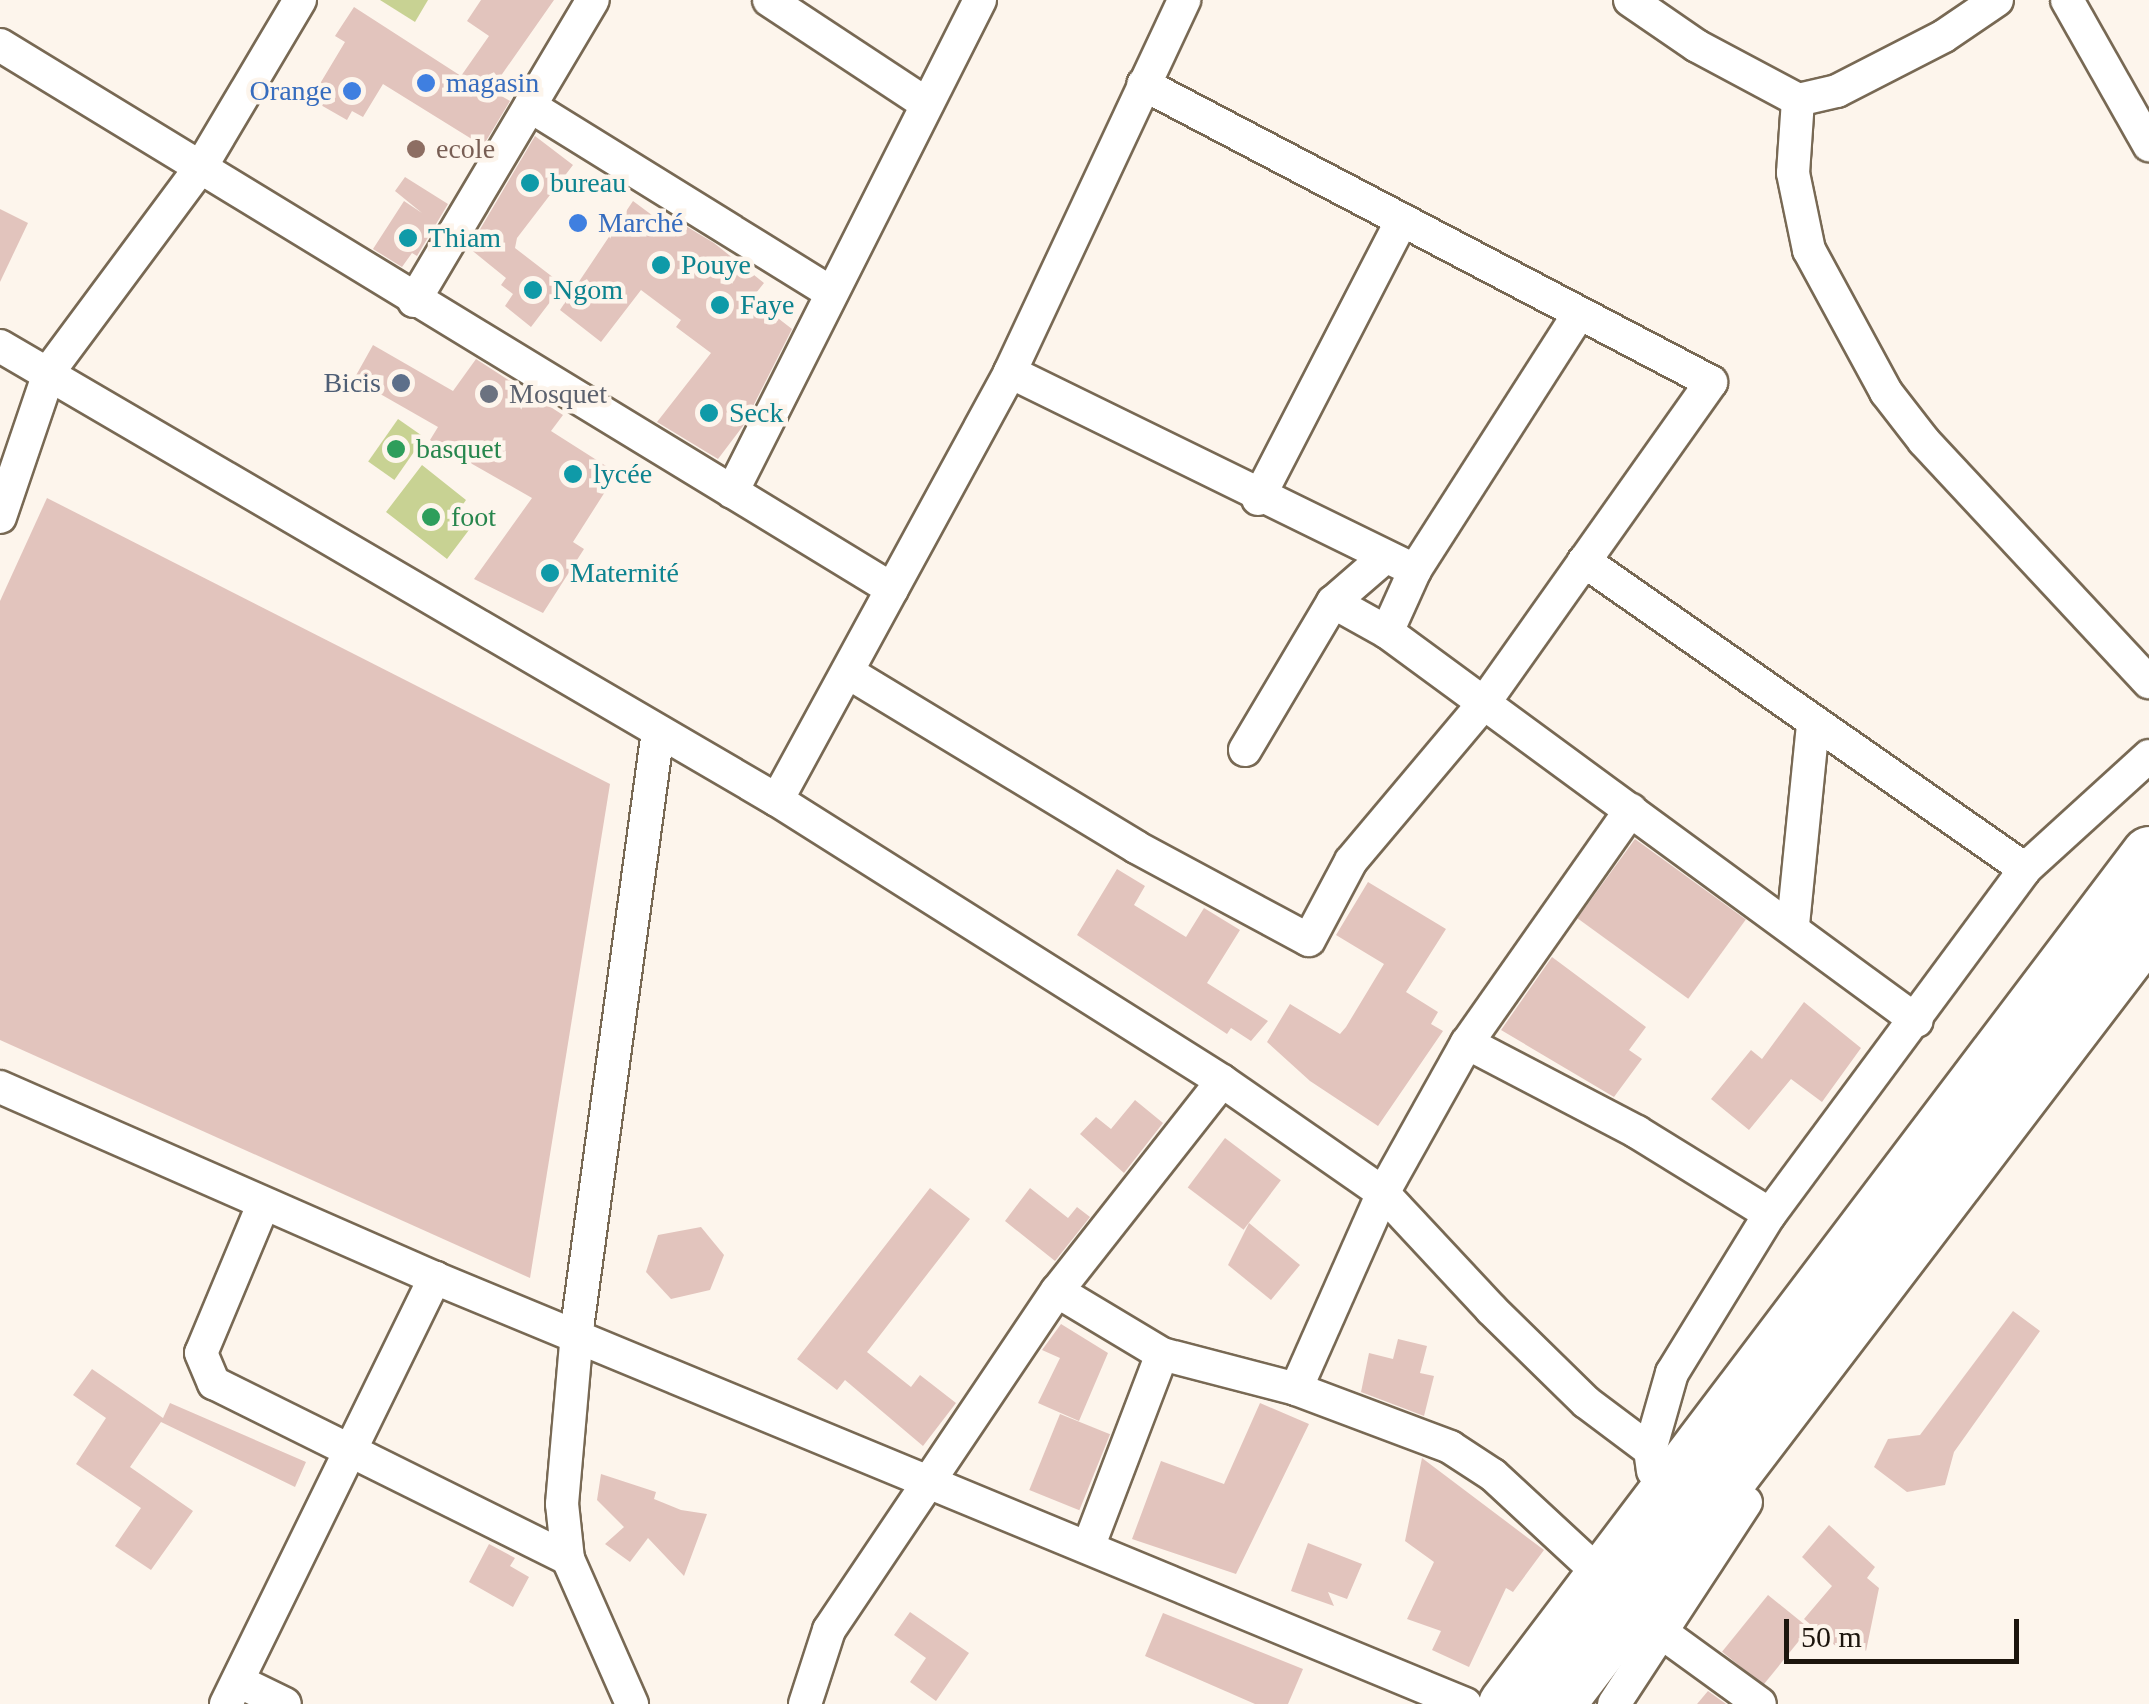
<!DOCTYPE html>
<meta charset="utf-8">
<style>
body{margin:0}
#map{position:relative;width:2149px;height:1704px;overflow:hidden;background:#fdf5ec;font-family:"Times New Roman",serif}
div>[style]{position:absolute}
.green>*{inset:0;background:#c8d293;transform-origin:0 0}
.building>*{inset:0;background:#e2c4bd;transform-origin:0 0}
.roads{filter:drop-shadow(2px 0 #786954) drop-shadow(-2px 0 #786954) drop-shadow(0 2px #786954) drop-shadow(0 -2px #786954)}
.street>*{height:32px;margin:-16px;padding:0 16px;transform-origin:16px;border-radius:16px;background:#fff}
.highway>*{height:55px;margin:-27.5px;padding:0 27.5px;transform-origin:27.5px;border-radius:27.5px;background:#fff}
.dots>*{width:28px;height:28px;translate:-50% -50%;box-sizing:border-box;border:5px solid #fdf5ec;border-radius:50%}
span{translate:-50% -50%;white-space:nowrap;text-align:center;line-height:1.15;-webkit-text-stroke:9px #fdf5ec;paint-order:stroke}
.shop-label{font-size:28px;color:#366cbe}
.left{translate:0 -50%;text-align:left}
.right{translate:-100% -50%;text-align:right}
.education-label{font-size:28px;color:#785e54}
.culture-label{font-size:28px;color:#0d838f}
.service-label{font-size:28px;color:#4e5e75}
.worship-label{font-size:28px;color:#5b616d}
.leisure-label{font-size:28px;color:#27864d}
.scale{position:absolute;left:1784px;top:1619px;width:235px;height:45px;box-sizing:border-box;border:5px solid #1c150d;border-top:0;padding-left:12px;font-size:30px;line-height:35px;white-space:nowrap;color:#1c150d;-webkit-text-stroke:8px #fdf5ec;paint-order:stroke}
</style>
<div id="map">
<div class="green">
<div style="clip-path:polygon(380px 0,428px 0,415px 22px)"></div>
<div style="left:398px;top:419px;width:32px;height:52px;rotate:35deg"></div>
<div style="clip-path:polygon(422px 465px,466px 500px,459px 510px,475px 522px,447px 559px,386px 512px)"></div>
</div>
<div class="building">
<div style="clip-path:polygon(481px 0,554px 0,491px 90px,510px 101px,483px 146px,383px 84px,363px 117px,352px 111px,347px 120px,319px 104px,327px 92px,318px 87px,345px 42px,335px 36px,354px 7px,461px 76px,489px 36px,467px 21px)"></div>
<div style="clip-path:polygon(535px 136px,573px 165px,517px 238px,515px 248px,563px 285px,531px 327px,505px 306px,513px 294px,501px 285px,506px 278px,469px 248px)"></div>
<div style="clip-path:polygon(405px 177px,448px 204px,417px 256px,412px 253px,402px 267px,373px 249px,404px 201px,422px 213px,395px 191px)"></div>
<div style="clip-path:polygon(633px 201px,668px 227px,674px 219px,714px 243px,764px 283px,752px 298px,792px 329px,743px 426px,718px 459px,657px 422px,711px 353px,676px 327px,681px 320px,641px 290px,601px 342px,560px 310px)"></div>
<div style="clip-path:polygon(0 209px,28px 223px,0 282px)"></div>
<div style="clip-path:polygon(373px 345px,453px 391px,476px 359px,563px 415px,551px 431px,617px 473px,573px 542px,584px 549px,543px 613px,474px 579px,532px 498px,430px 440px,438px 427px,354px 379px)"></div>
<div style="clip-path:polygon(47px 498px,610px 784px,530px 1278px,0 1040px,0 601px)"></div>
<div style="left:1635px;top:839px;width:137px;height:98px;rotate:36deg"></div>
<div style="clip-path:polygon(1117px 869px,1145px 886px,1134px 905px,1186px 937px,1204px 908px,1240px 930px,1207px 983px,1268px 1021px,1251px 1041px,1231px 1028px,1227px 1034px,1077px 935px)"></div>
<div style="clip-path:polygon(1368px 882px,1446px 929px,1406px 992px,1438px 1012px,1431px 1024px,1443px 1031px,1378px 1126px,1310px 1081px,1267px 1042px,1290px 1004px,1340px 1034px,1346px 1027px,1384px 964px,1336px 935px)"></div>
<div style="clip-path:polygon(1552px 957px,1646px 1027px,1629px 1050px,1642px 1059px,1614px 1097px,1501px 1030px)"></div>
<div style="clip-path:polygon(1804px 1002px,1861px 1048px,1822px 1102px,1791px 1079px,1749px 1130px,1711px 1099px,1751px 1050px,1762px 1059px)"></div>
<div style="clip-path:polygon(1135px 1100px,1163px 1123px,1124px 1173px,1080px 1134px,1096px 1117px,1111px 1129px)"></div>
<div style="left:1225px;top:1138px;width:70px;height:62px;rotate:37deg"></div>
<div style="clip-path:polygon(930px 1188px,970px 1219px,867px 1352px,911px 1387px,920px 1375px,956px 1403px,923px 1446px,845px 1380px,837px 1390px,797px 1359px)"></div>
<div style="clip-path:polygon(1030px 1188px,1068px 1218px,1077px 1207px,1090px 1217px,1055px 1261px,1005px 1221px)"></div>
<div style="clip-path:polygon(1249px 1223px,1300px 1265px,1271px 1300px,1228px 1265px)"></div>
<div style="clip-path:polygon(701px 1227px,724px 1255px,710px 1290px,671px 1299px,646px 1272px,658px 1235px)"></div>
<div style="clip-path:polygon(2013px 1311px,2040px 1331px,1954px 1452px,1945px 1485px,1907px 1492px,1874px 1467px,1888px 1439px,1920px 1435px)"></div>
<div style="clip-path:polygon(1061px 1324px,1108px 1353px,1079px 1421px,1038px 1403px,1060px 1358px,1042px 1350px)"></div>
<div style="clip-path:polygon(1398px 1339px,1427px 1346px,1420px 1373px,1434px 1376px,1424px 1416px,1361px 1392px,1369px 1353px,1393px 1359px)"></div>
<div style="clip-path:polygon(92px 1369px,163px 1418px,170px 1403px,306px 1462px,295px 1487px,161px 1422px,130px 1467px,193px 1511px,151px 1570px,115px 1546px,141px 1508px,76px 1464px,106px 1418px,73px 1395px)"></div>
<div style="clip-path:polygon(1260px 1403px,1309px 1424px,1236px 1574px,1132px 1539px,1161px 1461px,1224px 1484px)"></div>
<div style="left:1060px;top:1414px;width:54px;height:82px;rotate:22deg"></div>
<div style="clip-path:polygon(1422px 1458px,1544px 1550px,1513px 1592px,1506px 1588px,1469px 1667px,1432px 1650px,1441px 1631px,1407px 1619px,1434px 1562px,1405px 1541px)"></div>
<div style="clip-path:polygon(601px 1474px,656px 1492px,654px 1499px,681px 1510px,707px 1514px,684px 1576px,648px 1538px,630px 1562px,605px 1544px,624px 1527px,597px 1500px)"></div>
<div style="clip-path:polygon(1829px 1525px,1875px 1567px,1867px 1578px,1879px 1588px,1866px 1651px,1847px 1637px,1838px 1648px,1804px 1619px,1832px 1586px,1802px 1557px)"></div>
<div style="clip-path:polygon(1308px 1543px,1362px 1564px,1347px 1599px,1328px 1592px,1334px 1606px,1291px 1591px)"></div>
<div style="clip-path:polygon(489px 1544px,515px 1558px,510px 1566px,529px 1577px,513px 1607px,469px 1582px)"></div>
<div style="left:1768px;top:1595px;width:53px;height:73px;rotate:39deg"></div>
<div style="clip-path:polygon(910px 1612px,969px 1653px,936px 1701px,910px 1682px,926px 1658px,894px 1635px)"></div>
<div style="clip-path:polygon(1163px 1613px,1303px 1669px,1288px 1704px,1255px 1704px,1145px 1656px)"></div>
<div style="clip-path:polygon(1708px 1691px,1726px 1704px,1697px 1704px)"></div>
</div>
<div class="roads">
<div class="street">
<div style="left:769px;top:0;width:189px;rotate:33.4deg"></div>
<div style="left:1630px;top:0;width:81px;rotate:34.5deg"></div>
<div style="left:1697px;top:46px;width:115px;rotate:28.1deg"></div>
<div style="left:1798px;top:100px;width:40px;rotate:-13deg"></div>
<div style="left:1837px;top:91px;width:120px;rotate:-27.2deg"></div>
<div style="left:1944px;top:36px;width:64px;rotate:-34.2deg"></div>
<div style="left:2067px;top:0;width:167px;rotate:60.5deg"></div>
<div style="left:0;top:45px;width:1045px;rotate:31.38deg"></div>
<div style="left:1798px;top:100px;width:73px;rotate:93.9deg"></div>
<div style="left:1793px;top:173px;width:79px;rotate:78.3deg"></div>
<div style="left:1809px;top:250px;width:162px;rotate:61.5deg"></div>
<div style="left:1886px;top:392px;width:62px;rotate:52.2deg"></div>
<div style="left:1924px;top:441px;width:330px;rotate:47deg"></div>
<div style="left:530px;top:106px;width:353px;rotate:31.8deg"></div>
<div style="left:414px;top:301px;width:350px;rotate:-59.3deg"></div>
<div style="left:0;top:346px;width:900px;rotate:30.3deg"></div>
<div style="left:777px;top:800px;width:526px;rotate:32.27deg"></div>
<div style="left:1222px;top:1081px;width:196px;rotate:34.8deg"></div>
<div style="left:1383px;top:1193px;width:158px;rotate:47deg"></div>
<div style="left:1491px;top:1309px;width:133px;rotate:44.4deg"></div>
<div style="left:1586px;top:1402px;width:80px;rotate:36.9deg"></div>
<div style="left:1010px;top:372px;width:451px;rotate:26.1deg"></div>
<div style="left:732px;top:492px;width:551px;rotate:-63.25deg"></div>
<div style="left:1258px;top:499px;width:314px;rotate:-62.7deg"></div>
<div style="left:0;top:517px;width:155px;rotate:-71.2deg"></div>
<div style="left:50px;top:370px;width:255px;rotate:-53.4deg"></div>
<div style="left:202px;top:165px;width:192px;rotate:-59.3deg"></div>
<div style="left:1584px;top:561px;width:538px;rotate:34.93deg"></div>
<div style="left:1333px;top:602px;width:62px;rotate:29.1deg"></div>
<div style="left:1387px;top:632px;width:657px;rotate:36.28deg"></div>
<div style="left:1387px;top:632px;width:68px;rotate:-65.7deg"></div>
<div style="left:1415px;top:570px;width:304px;rotate:-57.4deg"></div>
<div style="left:849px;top:673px;width:336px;rotate:31.2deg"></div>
<div style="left:1136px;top:847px;width:196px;rotate:28.3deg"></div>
<div style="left:1309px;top:940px;width:89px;rotate:-62deg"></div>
<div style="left:1351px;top:861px;width:207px;rotate:-49.9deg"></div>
<div style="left:1484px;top:703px;width:393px;rotate:-54.7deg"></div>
<div style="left:1711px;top:382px;width:641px;rotate:-152.32deg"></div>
<div style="left:1245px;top:750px;width:172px;rotate:-59.3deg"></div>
<div style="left:1333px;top:602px;width:69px;rotate:-40.9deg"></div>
<div style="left:777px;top:800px;width:487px;rotate:-61.4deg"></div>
<div style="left:1010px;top:372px;width:411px;rotate:-64.9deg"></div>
<div style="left:1793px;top:925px;width:200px;rotate:-84.3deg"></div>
<div style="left:1467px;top:1043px;width:192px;rotate:27.6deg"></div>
<div style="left:1637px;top:1132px;width:156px;rotate:31.7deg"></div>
<div style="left:0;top:1087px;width:475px;rotate:23.7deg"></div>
<div style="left:435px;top:1278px;width:1115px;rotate:22.47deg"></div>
<div style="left:263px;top:1205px;width:160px;rotate:112.7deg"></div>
<div style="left:201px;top:1353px;width:33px;rotate:67deg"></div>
<div style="left:214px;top:1383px;width:395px;rotate:26.4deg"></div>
<div style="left:1057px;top:1291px;width:122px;rotate:31deg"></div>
<div style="left:1296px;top:1389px;width:165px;rotate:20.6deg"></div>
<div style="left:1450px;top:1447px;width:51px;rotate:33.1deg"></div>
<div style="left:1493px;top:1475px;width:149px;rotate:42.8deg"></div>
<div style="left:1653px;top:1471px;width:21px;rotate:-98deg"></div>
<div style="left:1650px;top:1450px;width:80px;rotate:-74.1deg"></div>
<div style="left:1672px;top:1373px;width:187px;rotate:-58.4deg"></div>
<div style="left:1770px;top:1214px;width:429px;rotate:-53.5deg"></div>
<div style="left:2025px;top:869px;width:168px;rotate:-42.3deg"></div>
<div style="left:1089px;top:1545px;width:204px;rotate:-69.1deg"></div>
<div style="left:1162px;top:1354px;width:138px;rotate:14.6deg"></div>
<div style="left:1296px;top:1389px;width:214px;rotate:-66.1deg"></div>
<div style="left:1383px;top:1193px;width:172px;rotate:-60.8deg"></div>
<div style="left:1467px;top:1043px;width:285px;rotate:-54.9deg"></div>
<div style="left:1661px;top:1632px;width:122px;rotate:36deg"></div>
<div style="left:238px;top:1681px;width:52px;rotate:26.1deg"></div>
<div style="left:226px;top:1704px;width:475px;rotate:-63.9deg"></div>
<div style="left:632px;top:1704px;width:158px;rotate:-113.8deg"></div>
<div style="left:568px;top:1559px;width:55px;rotate:-96.2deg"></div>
<div style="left:562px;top:1504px;width:184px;rotate:-85deg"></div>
<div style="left:578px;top:1321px;width:595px;rotate:-82.28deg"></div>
<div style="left:805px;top:1704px;width:78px;rotate:-72deg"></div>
<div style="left:829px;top:1630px;width:409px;rotate:-56.1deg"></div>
<div style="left:1057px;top:1291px;width:267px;rotate:-51.8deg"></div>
<div style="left:1614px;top:1704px;width:241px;rotate:-56.8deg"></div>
</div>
<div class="highway">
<div style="left:1506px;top:1704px;width:1066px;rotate:-52.89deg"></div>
<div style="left:1556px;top:1704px;width:978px;rotate:-52.68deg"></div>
</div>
</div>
<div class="dots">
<div style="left:426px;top:83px;background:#3f7fe0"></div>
<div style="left:352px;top:91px;background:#3f7fe0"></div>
<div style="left:416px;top:149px;background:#8d6e63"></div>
<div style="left:530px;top:183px;background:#0f9aa8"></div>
<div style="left:578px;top:223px;background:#3f7fe0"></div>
<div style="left:408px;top:238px;background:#0f9aa8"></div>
<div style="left:661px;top:265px;background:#0f9aa8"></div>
<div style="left:533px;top:290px;background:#0f9aa8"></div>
<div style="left:720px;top:305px;background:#0f9aa8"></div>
<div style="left:401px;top:383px;background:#5c6f8a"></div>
<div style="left:489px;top:394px;background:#6b7280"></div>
<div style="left:709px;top:413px;background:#0f9aa8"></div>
<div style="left:396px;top:449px;background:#2e9e5b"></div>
<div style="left:573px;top:474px;background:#0f9aa8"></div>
<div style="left:431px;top:517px;background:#2e9e5b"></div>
<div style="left:550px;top:573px;background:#0f9aa8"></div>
</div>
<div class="shop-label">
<span class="left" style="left:446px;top:83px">magasin</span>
<span class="right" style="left:332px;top:91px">Orange</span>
<span class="left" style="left:598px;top:223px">Marché</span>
</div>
<div class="education-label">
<span class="left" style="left:436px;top:149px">ecole</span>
</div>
<div class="culture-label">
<span class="left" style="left:550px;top:183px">bureau</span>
<span class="left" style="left:428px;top:238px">Thiam</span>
<span class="left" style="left:681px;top:265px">Pouye</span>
<span class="left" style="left:553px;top:290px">Ngom</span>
<span class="left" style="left:740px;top:305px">Faye</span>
<span class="left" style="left:729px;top:413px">Seck</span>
<span class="left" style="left:593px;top:474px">lycée</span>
<span class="left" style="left:570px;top:573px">Maternité</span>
</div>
<div class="service-label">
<span class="right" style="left:381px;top:383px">Bicis</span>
</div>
<div class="worship-label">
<span class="left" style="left:509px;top:394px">Mosquet</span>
</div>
<div class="leisure-label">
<span class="left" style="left:416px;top:449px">basquet</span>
<span class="left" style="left:451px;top:517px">foot</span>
</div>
<div class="scale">50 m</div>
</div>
